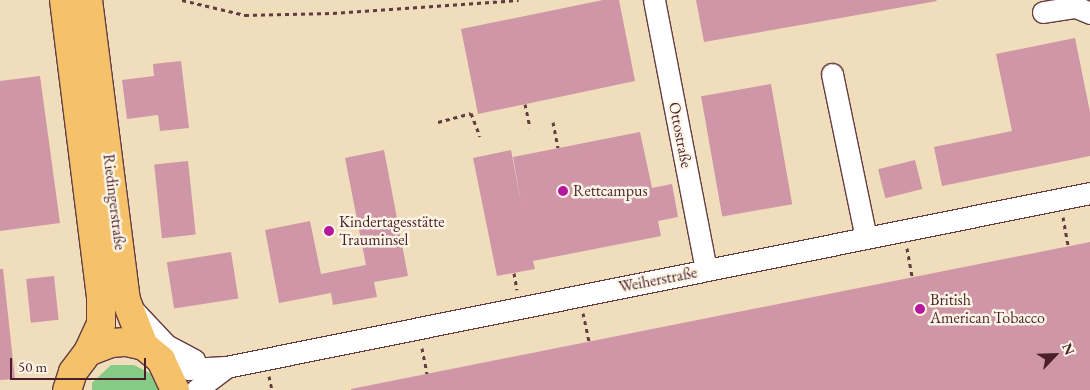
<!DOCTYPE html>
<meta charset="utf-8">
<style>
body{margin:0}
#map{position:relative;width:1090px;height:390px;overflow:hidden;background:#efddbb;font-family:"EB Garamond",serif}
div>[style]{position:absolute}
.green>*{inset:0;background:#86cb85}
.building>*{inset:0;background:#cf96a8;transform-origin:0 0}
.path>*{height:3px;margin-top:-1.5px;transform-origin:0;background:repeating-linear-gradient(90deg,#633c41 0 4px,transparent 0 8px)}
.roads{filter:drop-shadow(1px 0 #633c41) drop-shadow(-1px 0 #633c41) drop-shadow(0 1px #633c41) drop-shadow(0 -1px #633c41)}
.minor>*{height:21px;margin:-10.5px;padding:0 10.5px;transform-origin:10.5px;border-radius:10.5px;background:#fff}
.major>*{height:28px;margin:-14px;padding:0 14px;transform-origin:14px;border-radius:14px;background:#f5c16b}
.dots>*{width:14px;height:14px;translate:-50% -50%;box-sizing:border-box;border:2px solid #fcf5e5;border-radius:50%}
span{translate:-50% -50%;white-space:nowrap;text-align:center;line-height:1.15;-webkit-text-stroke:5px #fcf5e5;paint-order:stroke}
.street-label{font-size:16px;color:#4a1f2b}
.poi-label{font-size:16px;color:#4a1f2b}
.left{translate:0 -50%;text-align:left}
.north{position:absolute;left:1030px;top:330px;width:50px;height:50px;-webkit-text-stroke:4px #fcf5e5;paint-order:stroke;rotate:66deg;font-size:14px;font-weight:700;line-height:20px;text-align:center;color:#4a1f2b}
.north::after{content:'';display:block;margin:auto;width:18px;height:22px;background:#4a1f2b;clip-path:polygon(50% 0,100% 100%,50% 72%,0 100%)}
.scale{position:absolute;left:10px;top:358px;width:136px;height:22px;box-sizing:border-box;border:2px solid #4a1f2b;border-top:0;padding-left:6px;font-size:15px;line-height:18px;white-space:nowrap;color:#4a1f2b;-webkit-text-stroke:4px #fcf5e5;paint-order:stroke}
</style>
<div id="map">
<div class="green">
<div style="clip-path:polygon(111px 365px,134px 365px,153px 375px,159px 390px,92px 390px,92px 383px)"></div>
</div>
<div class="building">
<div style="clip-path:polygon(603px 0,619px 0,635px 81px,478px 114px,461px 29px)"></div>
<div style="clip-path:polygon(696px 0,936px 0,937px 1px,704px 42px)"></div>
<div style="clip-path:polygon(1075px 38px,1090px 112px,1090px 156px,942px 186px,934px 147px,1012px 131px,996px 54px)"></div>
<div style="clip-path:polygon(181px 61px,189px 128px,160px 131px,158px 115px,127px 119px,122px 80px,154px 76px,153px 64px)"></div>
<div style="clip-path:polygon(40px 76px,60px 223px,0 231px,0 81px)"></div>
<div style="left:771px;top:84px;width:122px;height:71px;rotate:80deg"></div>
<div style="clip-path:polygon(640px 132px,652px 188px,672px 184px,678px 217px,658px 221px,661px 236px,533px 261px,535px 269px,497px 276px,473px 158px,511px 150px,522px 208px,513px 157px)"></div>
<div style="clip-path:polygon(384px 150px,408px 276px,374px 282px,377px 297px,333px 305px,331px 293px,279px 303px,265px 230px,310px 221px,321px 274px,366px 265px,345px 158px)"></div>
<div style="left:915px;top:160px;width:30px;height:38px;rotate:76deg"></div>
<div style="left:188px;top:161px;width:74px;height:34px;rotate:84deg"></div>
<div style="clip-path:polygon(1090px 242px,1090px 390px,351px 390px,351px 389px)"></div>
<div style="left:231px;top:252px;width:47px;height:65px;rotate:81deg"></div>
<div style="clip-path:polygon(0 269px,3px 269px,15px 379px,0 380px)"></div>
<div style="left:54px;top:276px;width:44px;height:28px;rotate:84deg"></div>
</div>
<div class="path">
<div style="left:182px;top:0;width:65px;rotate:13.4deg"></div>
<div style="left:245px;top:15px;width:88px;rotate:-1.3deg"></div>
<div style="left:333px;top:13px;width:186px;rotate:-4deg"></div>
<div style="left:525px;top:104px;width:24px;rotate:78deg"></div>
<div style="left:438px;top:122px;width:34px;rotate:-15deg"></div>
<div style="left:471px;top:113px;width:25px;rotate:69deg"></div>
<div style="left:553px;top:122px;width:26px;rotate:79deg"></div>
<div style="left:1063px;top:217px;width:29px;rotate:80deg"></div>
<div style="left:907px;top:248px;width:29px;rotate:80deg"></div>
<div style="left:514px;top:273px;width:17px;rotate:80deg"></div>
<div style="left:583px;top:313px;width:30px;rotate:78deg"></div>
<div style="left:422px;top:348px;width:26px;rotate:79deg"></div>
<div style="left:269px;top:376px;width:14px;rotate:78deg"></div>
</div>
<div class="roads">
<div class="minor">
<div style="left:654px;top:0;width:275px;rotate:79.1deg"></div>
<div style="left:1043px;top:12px;width:33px;rotate:-9deg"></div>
<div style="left:1076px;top:7px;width:15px;rotate:23deg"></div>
<div style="left:832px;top:74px;width:167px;rotate:78.3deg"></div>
<div style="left:135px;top:312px;width:45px;rotate:46.8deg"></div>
<div style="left:166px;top:345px;width:32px;rotate:28deg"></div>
<div style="left:161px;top:360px;width:29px;rotate:18deg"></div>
<div style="left:189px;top:369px;width:37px;rotate:-3deg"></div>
<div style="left:226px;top:367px;width:881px;rotate:-11.39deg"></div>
<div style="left:196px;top:390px;width:38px;rotate:-37deg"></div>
</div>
<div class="major">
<div style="left:64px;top:0;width:301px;rotate:82.9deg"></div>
<div style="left:101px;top:299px;width:25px;rotate:90deg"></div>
<div style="left:101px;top:324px;width:31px;rotate:115deg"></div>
<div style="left:88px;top:352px;width:25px;rotate:127deg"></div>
<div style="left:73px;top:372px;width:19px;rotate:108deg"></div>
<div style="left:88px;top:0;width:302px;rotate:82.8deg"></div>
<div style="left:126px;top:300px;width:49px;rotate:68.6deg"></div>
<div style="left:144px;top:346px;width:22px;rotate:39deg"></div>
<div style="left:161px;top:360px;width:33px;rotate:65deg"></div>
<div style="left:88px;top:352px;width:25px;rotate:-21deg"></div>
<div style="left:111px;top:343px;width:16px;rotate:-4deg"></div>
<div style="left:127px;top:342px;width:17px;rotate:13deg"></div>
</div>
</div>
<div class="dots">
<div style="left:563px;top:191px;background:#b5179e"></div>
<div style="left:329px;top:231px;background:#b5179e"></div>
<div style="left:920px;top:309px;background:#b5179e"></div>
</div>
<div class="street-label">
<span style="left:680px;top:135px;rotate:79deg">Ottostraße</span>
<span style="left:114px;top:202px;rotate:83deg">Riedingerstraße</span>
<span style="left:658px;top:280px;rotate:-11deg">Weiherstraße</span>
</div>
<div class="poi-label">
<span class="left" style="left:573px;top:191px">Rettcampus</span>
<span class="left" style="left:339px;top:231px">Kindertagesstätte<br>Trauminsel</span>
<span class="left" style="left:930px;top:309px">British<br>American Tobacco</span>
</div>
<div class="north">N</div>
<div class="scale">50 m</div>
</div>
